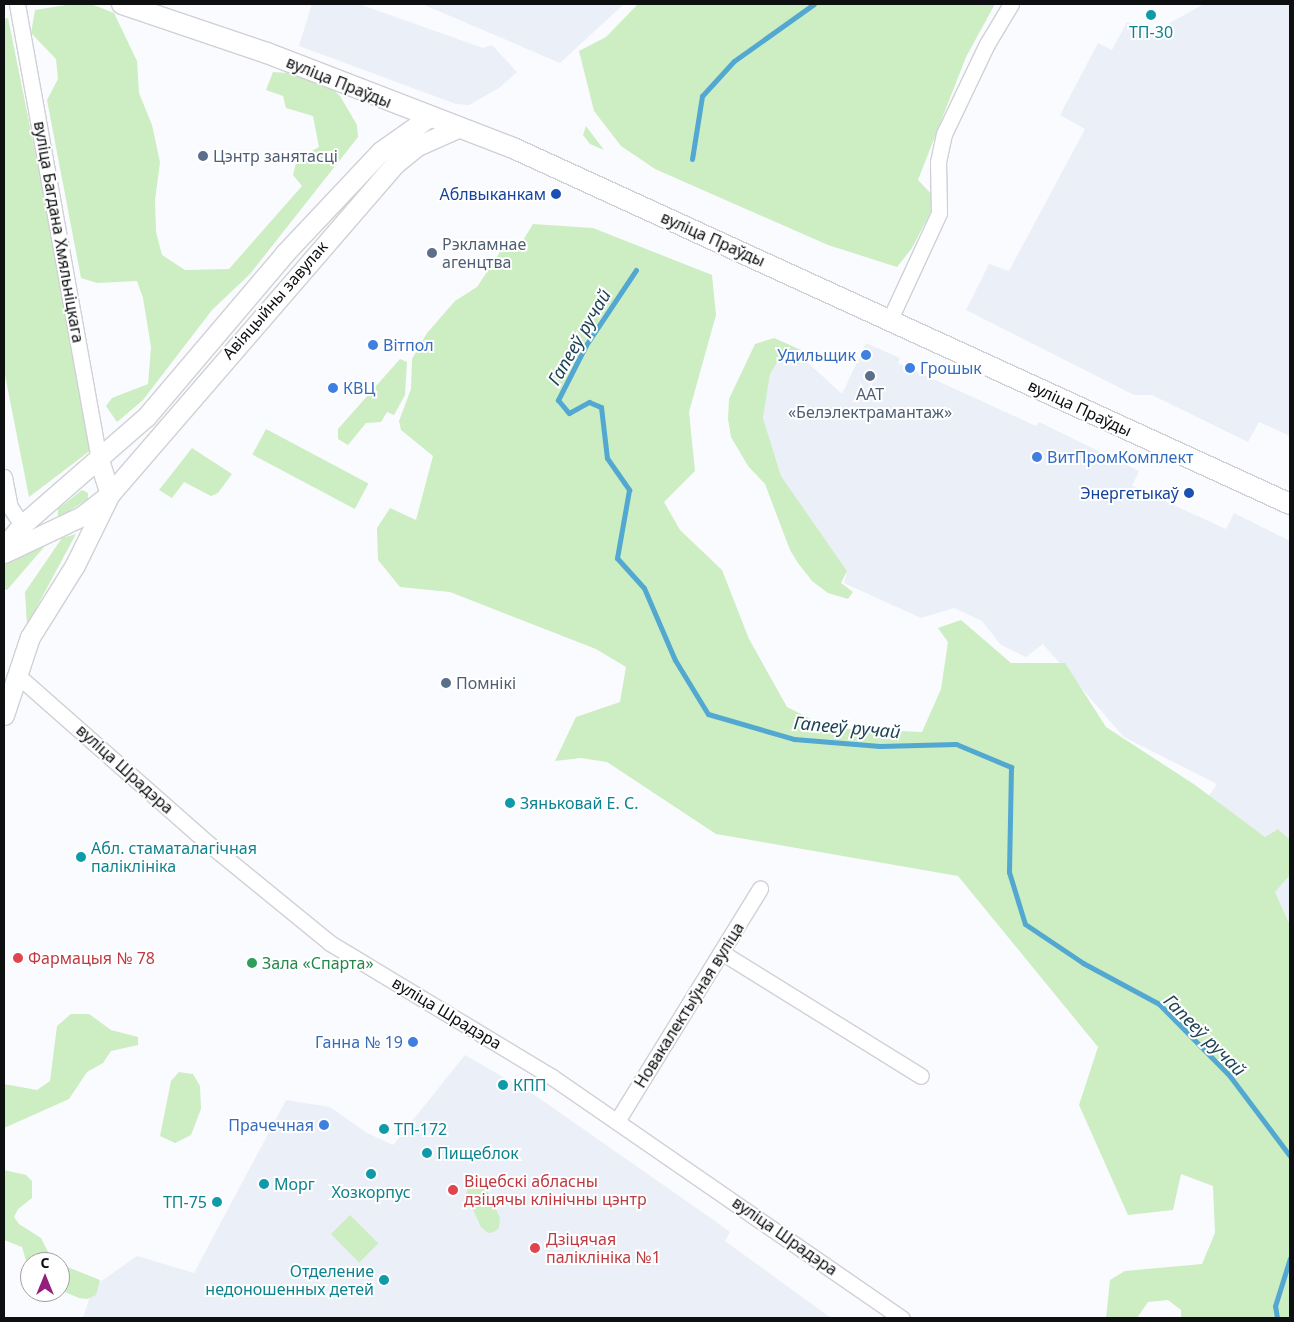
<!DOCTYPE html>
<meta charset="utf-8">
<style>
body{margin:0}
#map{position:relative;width:1294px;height:1322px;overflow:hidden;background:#fafbfe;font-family:"Noto Sans",sans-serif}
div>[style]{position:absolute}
.built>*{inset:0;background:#eaeff8}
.green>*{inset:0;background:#cdedc2;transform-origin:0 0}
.stream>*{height:5px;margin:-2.5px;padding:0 2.5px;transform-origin:2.5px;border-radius:2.5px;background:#52a8d1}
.roads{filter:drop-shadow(1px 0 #cfd1d6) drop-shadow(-1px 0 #cfd1d6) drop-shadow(0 1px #cfd1d6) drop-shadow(0 -1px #cfd1d6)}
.minor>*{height:15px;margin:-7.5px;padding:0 7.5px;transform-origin:7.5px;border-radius:7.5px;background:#fff}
.tertiary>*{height:19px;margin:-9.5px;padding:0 9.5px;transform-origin:9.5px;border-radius:9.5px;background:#fff}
.secondary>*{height:20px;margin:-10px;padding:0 10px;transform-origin:10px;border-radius:10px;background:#fff}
.dots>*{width:14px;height:14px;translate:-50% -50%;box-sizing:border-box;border:2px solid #fff;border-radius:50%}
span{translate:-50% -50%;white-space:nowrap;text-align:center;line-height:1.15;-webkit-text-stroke:4px #fff;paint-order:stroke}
.culture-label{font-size:16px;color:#0d838f}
.left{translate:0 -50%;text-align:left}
.right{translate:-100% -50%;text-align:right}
.street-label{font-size:16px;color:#0e0f11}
.service-label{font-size:16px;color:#4e5e75}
.transit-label{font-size:16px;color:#164399}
.shop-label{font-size:16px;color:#366cbe}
.health-label{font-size:16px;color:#be3a42}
.leisure-label{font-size:16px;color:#27864d}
.water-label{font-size:18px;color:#1f4456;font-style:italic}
.frame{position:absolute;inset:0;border:5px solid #0e0f11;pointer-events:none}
.north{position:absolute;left:20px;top:1252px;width:50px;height:50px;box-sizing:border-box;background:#fff;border:1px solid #9f9fa0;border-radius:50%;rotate:0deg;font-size:14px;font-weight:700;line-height:20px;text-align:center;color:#0e0f11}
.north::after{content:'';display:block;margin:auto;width:18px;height:22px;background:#941f7c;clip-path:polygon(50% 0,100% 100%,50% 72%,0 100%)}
</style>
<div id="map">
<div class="built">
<div style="clip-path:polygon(312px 4px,359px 4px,483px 48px,492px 45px,517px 72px,499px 88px,469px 105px,456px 104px,299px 46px)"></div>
<div style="clip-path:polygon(422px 4px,624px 4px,560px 63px)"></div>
<div style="clip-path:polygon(1204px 4px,1290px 4px,1290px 436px,1259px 422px,1248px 442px,1152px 395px,1134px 395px,966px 310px,989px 264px,1009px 271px,1085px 129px,1060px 115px,1098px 43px,1112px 50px,1127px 22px,1150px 34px)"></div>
<div style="clip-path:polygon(866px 343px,900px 358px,898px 363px,1036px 426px,1039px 422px,1139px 471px,1132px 486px,1226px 529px,1234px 513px,1290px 541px,1290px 840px,1278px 829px,1265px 837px,1209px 796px,1217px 784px,1124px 737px,1043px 644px,1026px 657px,1001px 645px,982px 621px,954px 608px,921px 618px,844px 583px,847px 571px,781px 476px,763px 418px,770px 374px,778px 361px,799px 364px,806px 361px,842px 394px)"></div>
<div style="clip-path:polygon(1290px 875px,1290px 925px,1275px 892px)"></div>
<div style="clip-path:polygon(465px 1055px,536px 1096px,722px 1226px,730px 1232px,725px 1241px,831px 1318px,83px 1318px,93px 1287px,137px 1256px,194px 1273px,286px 1100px,330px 1107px,367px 1133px,393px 1145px)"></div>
</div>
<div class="green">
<div style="clip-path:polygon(73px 4px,91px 4px,114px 13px,137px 61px,139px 93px,152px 125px,160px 162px,155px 200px,156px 232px,162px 255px,185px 270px,229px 269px,302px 186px,293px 175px,297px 159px,319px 147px,313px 116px,286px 108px,283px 96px,266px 90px,273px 72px,288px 73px,328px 85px,340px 96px,357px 125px,358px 137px,250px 274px,212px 310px,143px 400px,117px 422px,106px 406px,112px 398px,148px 384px,151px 347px,143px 298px,137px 281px,97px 283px,81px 278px,47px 100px,58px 79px,56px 59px,31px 33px,35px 10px)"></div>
<div style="clip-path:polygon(638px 4px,995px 4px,966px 57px,918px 180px,937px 200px,912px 248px,897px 267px,828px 245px,655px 169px,621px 146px,594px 111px,579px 51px,606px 37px)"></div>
<div style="clip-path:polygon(8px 18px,95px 447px,29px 497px,4px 370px,4px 19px)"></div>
<div style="clip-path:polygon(586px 126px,604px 150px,590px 144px,583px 135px)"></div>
<div style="clip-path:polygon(533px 224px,593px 228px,712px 275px,716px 315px,689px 412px,695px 471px,664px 502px,680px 530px,722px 570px,749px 639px,787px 707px,829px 728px,922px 732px,941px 689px,948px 642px,938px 628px,961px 620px,1011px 663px,1065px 663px,1106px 727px,1195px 785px,1265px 837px,1278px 829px,1290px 840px,1290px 875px,1275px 892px,1290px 925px,1290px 1318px,1181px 1318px,1181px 1310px,1168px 1300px,1148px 1302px,1137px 1318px,1106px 1318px,1110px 1280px,1125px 1271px,1202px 1264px,1215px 1233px,1213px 1186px,1181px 1174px,1173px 1210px,1128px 1215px,1079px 1105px,1098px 1047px,958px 876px,716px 834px,607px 762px,581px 758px,555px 761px,576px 717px,620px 702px,626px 667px,596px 649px,450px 592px,400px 587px,378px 560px,377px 528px,390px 508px,416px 520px,433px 456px,401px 430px,399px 421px,411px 389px,412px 359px,427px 333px,455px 301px,477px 287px,506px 243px,522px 242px)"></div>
<div style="clip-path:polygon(774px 338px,810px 354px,799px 364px,778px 361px,770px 374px,763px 418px,781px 476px,847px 571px,841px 583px,853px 592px,848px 599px,828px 593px,812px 581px,798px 563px,790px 550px,765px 484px,748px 466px,731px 437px,728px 419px,729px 399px,755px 344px)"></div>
<div style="clip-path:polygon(400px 359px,407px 362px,405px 395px,394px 415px,387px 412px,381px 422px,366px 423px,348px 445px,338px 439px,338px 429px)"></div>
<div style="left:266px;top:429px;width:116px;height:29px;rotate:28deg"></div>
<div style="clip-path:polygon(192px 448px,232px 474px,218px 493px,211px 496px,184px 482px,172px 498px,159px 490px)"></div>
<div style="clip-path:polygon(82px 490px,88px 493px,88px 499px,58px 518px,58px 509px)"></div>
<div style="clip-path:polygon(76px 534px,27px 625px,25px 592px,62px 538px)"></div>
<div style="clip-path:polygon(45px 546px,7px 590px,4px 589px,4px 562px)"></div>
<div style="clip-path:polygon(71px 1014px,89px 1014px,111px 1030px,138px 1037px,138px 1045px,111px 1051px,103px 1063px,87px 1072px,69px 1099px,4px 1128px,4px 1084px,37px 1090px,50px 1081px,57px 1026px)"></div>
<div style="clip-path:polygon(179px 1072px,193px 1074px,200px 1086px,201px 1109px,191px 1135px,175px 1143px,160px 1136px,171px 1081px)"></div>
<div style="clip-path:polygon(4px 1170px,26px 1175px,32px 1181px,32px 1198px,18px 1209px,14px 1217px,19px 1224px,41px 1238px,53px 1262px,30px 1262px,30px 1274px,22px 1247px,4px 1240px)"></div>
<div style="clip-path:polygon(471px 1181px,485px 1186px,500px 1218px,499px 1228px,494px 1232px,488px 1233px,481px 1227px,466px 1194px)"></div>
<div style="left:350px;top:1215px;width:40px;height:27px;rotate:45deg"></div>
<div style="clip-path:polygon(60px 1264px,100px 1280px,96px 1295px,87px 1299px,79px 1298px,60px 1290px)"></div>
</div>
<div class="stream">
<div style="left:692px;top:159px;width:64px;rotate:-81deg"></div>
<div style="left:702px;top:96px;width:47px;rotate:-47.6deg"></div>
<div style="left:734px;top:61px;width:98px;rotate:-35.5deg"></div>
<div style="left:636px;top:270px;width:90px;rotate:123.7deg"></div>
<div style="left:586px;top:345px;width:62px;rotate:117deg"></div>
<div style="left:558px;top:400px;width:17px;rotate:50deg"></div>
<div style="left:569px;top:413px;width:23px;rotate:-29deg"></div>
<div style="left:589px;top:402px;width:13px;rotate:23deg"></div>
<div style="left:601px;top:407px;width:51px;rotate:83.3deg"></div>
<div style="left:607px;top:458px;width:39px;rotate:55deg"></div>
<div style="left:629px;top:490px;width:69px;rotate:100deg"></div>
<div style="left:617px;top:558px;width:40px;rotate:48deg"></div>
<div style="left:644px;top:588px;width:78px;rotate:66.7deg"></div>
<div style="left:675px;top:660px;width:63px;rotate:58.6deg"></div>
<div style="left:708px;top:714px;width:90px;rotate:16.2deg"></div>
<div style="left:794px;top:739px;width:86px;rotate:4.7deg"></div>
<div style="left:880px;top:746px;width:76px;rotate:-1.5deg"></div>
<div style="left:956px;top:744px;width:60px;rotate:22.7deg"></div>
<div style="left:1011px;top:767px;width:105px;rotate:91.1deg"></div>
<div style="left:1009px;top:872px;width:54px;rotate:72.9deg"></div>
<div style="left:1025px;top:924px;width:70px;rotate:33.9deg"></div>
<div style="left:1083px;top:963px;width:86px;rotate:28.3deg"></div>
<div style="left:1159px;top:1004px;width:100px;rotate:45.4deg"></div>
<div style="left:1229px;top:1075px;width:101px;rotate:53deg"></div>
<div style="left:1277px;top:1318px;width:12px;rotate:-99deg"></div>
<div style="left:1275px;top:1306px;width:50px;rotate:-72.6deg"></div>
</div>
<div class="roads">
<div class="minor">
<div style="left:17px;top:4px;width:463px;rotate:79.8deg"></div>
<div style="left:890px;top:319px;width:117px;rotate:-65.2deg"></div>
<div style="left:939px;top:213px;width:51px;rotate:-91.1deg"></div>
<div style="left:938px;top:162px;width:29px;rotate:-78deg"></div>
<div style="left:944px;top:134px;width:100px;rotate:-64.5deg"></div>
<div style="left:987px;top:44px;width:47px;rotate:-59deg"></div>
<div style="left:4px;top:477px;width:31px;rotate:79deg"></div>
<div style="left:10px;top:507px;width:22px;rotate:56deg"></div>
<div style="left:17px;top:675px;width:257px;rotate:41.4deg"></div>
<div style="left:210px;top:845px;width:155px;rotate:39.2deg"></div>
<div style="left:330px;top:943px;width:259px;rotate:31.1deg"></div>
<div style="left:552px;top:1077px;width:425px;rotate:34.6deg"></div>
<div style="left:721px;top:952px;width:235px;rotate:31.8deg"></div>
<div style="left:617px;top:1121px;width:273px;rotate:-58.4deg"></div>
</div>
<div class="tertiary">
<div style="left:4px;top:547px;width:28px;rotate:-51deg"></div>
<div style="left:22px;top:525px;width:164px;rotate:-41.1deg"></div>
<div style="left:146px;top:417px;width:214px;rotate:-49.7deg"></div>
<div style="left:284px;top:254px;width:141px;rotate:-46.7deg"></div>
<div style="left:381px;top:151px;width:59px;rotate:-35.3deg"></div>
<div style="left:4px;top:553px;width:86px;rotate:-25.4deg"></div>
<div style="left:82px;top:516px;width:36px;rotate:-38deg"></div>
<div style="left:110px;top:494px;width:437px;rotate:-49.2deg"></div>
<div style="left:396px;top:163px;width:27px;rotate:-39deg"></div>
<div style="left:417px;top:146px;width:45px;rotate:-23.7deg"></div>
<div style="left:4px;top:715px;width:82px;rotate:-71.6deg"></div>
<div style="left:30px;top:637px;width:85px;rotate:-58deg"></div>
<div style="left:75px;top:565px;width:79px;rotate:-63.8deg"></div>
<div style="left:110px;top:494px;width:36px;rotate:-108deg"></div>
</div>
<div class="secondary">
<div style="left:122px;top:4px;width:153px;rotate:18.7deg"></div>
<div style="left:267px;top:53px;width:261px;rotate:21.1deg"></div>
<div style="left:511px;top:147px;width:857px;rotate:24.62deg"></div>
</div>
</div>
<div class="dots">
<div style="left:1151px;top:15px;background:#0f9aa8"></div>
<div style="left:203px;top:156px;background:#5c6f8a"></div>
<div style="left:556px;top:194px;background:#1a4fb4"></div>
<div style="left:432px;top:253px;background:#5c6f8a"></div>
<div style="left:373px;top:345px;background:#3f7fe0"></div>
<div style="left:866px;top:355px;background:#3f7fe0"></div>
<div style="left:910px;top:368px;background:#3f7fe0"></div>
<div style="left:870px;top:376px;background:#5c6f8a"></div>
<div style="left:333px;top:388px;background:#3f7fe0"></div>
<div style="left:1037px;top:457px;background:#3f7fe0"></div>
<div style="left:1189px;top:493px;background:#1a4fb4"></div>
<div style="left:446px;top:683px;background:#5c6f8a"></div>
<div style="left:510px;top:803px;background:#0f9aa8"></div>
<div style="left:81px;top:857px;background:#0f9aa8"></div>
<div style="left:18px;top:958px;background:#e0444e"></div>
<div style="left:252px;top:963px;background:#2e9e5b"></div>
<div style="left:413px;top:1042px;background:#3f7fe0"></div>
<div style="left:503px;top:1085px;background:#0f9aa8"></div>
<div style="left:324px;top:1125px;background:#3f7fe0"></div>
<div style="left:384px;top:1129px;background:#0f9aa8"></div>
<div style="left:427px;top:1153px;background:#0f9aa8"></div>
<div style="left:371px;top:1174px;background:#0f9aa8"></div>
<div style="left:264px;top:1184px;background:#0f9aa8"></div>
<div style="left:453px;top:1190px;background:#e0444e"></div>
<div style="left:217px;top:1202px;background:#0f9aa8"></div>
<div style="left:535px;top:1248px;background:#e0444e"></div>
<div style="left:384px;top:1280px;background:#0f9aa8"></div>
</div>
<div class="culture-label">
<span style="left:1151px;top:32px">ТП-30</span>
<span class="left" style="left:520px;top:803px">Зяньковай Е. С.</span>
<span class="left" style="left:91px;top:857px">Абл. стаматалагічная<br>паліклініка</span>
<span class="left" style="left:513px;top:1085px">КПП</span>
<span class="left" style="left:394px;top:1129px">ТП-172</span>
<span class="left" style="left:437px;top:1153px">Пищеблок</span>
<span class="left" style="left:274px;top:1184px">Морг</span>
<span style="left:371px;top:1192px">Хозкорпус</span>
<span class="right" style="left:207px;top:1202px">ТП-75</span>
<span class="right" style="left:374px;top:1280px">Отделение<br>недоношенных детей</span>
</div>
<div class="street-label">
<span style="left:339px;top:82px;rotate:22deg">вуліца Праўды</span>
<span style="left:59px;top:232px;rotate:80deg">вуліца Багдана Хмяльніцкага</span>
<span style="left:713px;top:239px;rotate:24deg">вуліца Праўды</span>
<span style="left:275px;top:300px;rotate:-49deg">Авіяцыйны завулак</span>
<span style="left:1080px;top:408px;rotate:25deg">вуліца Праўды</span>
<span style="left:125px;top:769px;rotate:42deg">вуліца Шрадэра</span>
<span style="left:689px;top:1005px;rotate:-58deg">Новакалектыўная вуліца</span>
<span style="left:447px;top:1013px;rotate:31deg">вуліца Шрадэра</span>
<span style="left:785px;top:1236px;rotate:35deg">вуліца Шрадэра</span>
</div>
<div class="service-label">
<span class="left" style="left:213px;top:156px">Цэнтр занятасці</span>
<span class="left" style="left:442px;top:253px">Рэкламнае<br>агенцтва</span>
<span style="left:870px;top:403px">ААТ<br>«Белэлектрамантаж»</span>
<span class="left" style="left:456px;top:683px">Помнікі</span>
</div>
<div class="transit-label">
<span class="right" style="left:546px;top:194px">Аблвыканкам</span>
<span class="right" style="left:1179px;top:493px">Энергетыкаў</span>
</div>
<div class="shop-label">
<span class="left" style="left:383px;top:345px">Вітпол</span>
<span class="right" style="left:856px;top:355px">Удильщик</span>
<span class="left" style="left:920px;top:368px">Грошык</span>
<span class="left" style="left:343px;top:388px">КВЦ</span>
<span class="left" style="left:1047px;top:457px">ВитПромКомплект</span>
<span class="right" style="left:403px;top:1042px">Ганна № 19</span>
<span class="right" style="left:314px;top:1125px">Прачечная</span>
</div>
<div class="health-label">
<span class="left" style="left:28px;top:958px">Фармацыя № 78</span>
<span class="left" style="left:464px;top:1190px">Віцебскі абласны<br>дзіцячы клінічны цэнтр</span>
<span class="left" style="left:546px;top:1248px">Дзіцячая<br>паліклініка №1</span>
</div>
<div class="leisure-label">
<span class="left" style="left:262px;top:963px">Зала «Спарта»</span>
</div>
<div class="water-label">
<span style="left:579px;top:337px;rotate:-60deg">Гапееў ручай</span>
<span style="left:847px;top:727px;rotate:5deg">Гапееў ручай</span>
<span style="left:1205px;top:1035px;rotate:45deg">Гапееў ручай</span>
</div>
<div class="frame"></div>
<div class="north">С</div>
</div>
